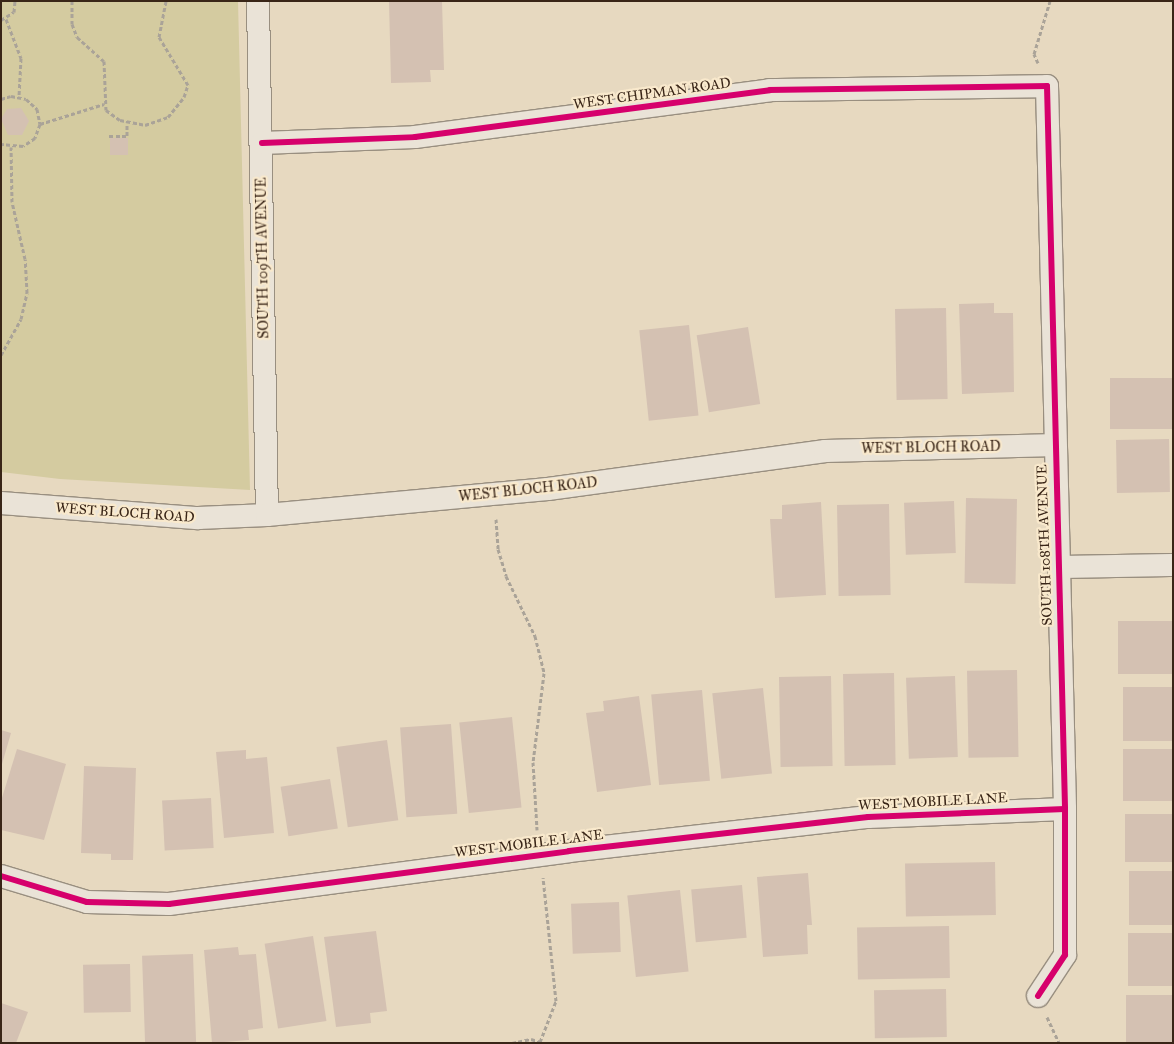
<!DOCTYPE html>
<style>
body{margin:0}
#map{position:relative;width:1174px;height:1044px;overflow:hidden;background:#e7d9c0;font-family:"IM FELL Great Primer",serif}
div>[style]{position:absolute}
.green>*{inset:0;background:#d4cba0}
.building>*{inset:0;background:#d4c1b2;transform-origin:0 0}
.path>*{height:3px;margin-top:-1.5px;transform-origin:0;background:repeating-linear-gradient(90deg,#aaa398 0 4px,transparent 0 6.5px)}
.roads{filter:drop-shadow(1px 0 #998f80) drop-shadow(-1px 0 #998f80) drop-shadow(0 1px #998f80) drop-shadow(0 -1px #998f80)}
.street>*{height:22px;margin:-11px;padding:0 11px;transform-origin:11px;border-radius:11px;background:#eae3d7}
.cycleway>*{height:6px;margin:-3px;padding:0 3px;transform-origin:3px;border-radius:3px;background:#d6006c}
span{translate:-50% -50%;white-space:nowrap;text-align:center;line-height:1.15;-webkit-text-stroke:4.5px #f9e9cc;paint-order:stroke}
.street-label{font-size:14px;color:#392517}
.frame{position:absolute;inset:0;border:2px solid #392517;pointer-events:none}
</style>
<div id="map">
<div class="green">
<div style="clip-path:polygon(1px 1px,238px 1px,250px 490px,60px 479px,1px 472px)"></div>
</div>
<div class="building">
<div style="clip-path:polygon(389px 1px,442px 1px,444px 70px,430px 70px,431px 82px,391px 83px)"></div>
<div style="clip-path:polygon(21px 108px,29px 121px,22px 135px,8px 135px,1px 119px,7px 109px)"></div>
<div style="left:110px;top:138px;width:18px;height:17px"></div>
<div style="clip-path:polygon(994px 303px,994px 313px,1013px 313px,1014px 392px,962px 394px,959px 304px)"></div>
<div style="left:946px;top:308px;width:91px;height:51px;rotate:89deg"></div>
<div style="left:689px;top:325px;width:91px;height:50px;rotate:84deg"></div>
<div style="left:748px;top:327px;width:78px;height:52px;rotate:81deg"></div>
<div style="left:1173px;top:378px;width:51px;height:63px;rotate:90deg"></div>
<div style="left:1169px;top:439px;width:53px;height:53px;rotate:89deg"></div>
<div style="left:966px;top:498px;width:51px;height:85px;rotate:1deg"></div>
<div style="left:954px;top:501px;width:52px;height:50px;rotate:88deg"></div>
<div style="clip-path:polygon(821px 502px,826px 595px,775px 598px,770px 519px,782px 519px,782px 505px)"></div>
<div style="left:889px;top:504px;width:91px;height:52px;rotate:89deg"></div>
<div style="left:1173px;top:621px;width:53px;height:55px;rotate:90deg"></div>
<div style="left:1017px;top:670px;width:87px;height:50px;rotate:89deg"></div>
<div style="left:894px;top:673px;width:92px;height:51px;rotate:89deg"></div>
<div style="left:831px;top:676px;width:90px;height:52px;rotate:89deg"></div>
<div style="left:955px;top:676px;width:81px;height:49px;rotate:88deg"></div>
<div style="left:1123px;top:687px;width:50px;height:54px"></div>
<div style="left:763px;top:688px;width:86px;height:51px;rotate:84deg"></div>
<div style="left:702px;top:690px;width:91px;height:51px;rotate:85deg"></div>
<div style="clip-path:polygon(639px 696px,651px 785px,597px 792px,586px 713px,604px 711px,603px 701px)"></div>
<div style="left:512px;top:717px;width:91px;height:53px;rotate:84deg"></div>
<div style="left:451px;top:724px;width:90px;height:51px;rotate:86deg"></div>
<div style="clip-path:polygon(1px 730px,11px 733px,2px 764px,1px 764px)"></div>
<div style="left:387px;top:740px;width:81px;height:51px;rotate:82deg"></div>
<div style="clip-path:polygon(17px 749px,66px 764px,44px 840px,1px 830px,1px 801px)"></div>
<div style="left:1123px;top:749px;width:50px;height:52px"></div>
<div style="clip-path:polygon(246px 750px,246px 759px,267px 757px,274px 833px,224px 838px,216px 752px)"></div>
<div style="clip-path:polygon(84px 766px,136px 768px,133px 860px,111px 860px,111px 854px,81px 853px)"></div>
<div style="left:330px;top:779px;width:50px;height:50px;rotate:81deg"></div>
<div style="left:211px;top:798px;width:50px;height:49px;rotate:87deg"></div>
<div style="left:1173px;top:814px;width:48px;height:48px;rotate:90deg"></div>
<div style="left:995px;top:862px;width:53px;height:90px;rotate:89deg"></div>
<div style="left:1173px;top:871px;width:54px;height:44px;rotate:90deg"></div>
<div style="clip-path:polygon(808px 873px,812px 925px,807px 925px,808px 954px,763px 957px,757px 877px)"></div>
<div style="left:742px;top:885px;width:53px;height:51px;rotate:85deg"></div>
<div style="left:680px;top:890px;width:82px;height:53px;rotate:84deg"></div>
<div style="left:619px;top:902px;width:50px;height:48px;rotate:88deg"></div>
<div style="left:949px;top:926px;width:52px;height:92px;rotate:89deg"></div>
<div style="clip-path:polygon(376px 931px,387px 1011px,370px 1013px,371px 1023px,336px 1027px,324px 937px)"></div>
<div style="left:1128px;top:933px;width:45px;height:53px"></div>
<div style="left:313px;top:936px;width:86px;height:49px;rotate:81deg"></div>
<div style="clip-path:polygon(238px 947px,239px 955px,256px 954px,263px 1028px,248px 1030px,249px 1040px,212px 1043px,204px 950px)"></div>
<div style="left:193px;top:954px;width:89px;height:51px;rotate:88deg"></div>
<div style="left:130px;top:964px;width:48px;height:47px;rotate:89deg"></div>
<div style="left:946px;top:989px;width:48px;height:72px;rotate:89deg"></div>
<div style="left:1126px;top:995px;width:47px;height:48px"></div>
<div style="clip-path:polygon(1px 1003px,28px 1012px,16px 1043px,1px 1043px)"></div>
</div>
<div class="path">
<div style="left:72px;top:1px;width:23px;rotate:90deg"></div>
<div style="left:72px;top:24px;width:14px;rotate:69deg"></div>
<div style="left:77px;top:37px;width:36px;rotate:42deg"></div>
<div style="left:104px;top:61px;width:49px;rotate:87.7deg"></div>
<div style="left:106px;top:110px;width:17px;rotate:36deg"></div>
<div style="left:120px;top:120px;width:25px;rotate:11deg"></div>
<div style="left:145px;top:125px;width:24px;rotate:-19deg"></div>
<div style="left:168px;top:117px;width:26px;rotate:-51deg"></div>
<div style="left:184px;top:97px;width:13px;rotate:-72deg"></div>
<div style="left:188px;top:85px;width:56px;rotate:-121.1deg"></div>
<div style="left:159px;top:37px;width:37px;rotate:-79deg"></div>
<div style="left:6px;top:19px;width:42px;rotate:69deg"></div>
<div style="left:21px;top:58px;width:38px;rotate:93deg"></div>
<div style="left:1px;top:20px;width:15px;rotate:-32deg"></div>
<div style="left:14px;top:12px;width:11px;rotate:-85deg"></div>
<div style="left:1038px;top:63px;width:10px;rotate:-114deg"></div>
<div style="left:1034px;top:54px;width:55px;rotate:-73.2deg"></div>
<div style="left:1px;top:99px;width:10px;rotate:-17deg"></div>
<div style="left:11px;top:96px;width:15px;rotate:11deg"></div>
<div style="left:26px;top:99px;width:15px;rotate:42deg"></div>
<div style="left:37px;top:109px;width:15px;rotate:79deg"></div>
<div style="left:40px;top:124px;width:15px;rotate:110deg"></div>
<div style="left:35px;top:138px;width:14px;rotate:146deg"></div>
<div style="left:23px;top:146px;width:22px;rotate:-175deg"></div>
<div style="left:40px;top:124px;width:67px;rotate:-17.4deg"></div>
<div style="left:109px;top:136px;width:18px"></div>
<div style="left:127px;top:136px;width:14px;rotate:-90deg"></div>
<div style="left:1px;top:355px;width:41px;rotate:-60.9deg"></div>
<div style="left:21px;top:319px;width:27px;rotate:-77deg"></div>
<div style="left:27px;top:293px;width:34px;rotate:-93deg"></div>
<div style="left:25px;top:259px;width:58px;rotate:-102.8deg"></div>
<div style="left:12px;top:202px;width:55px;rotate:-91deg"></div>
<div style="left:496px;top:519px;width:30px;rotate:86deg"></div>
<div style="left:498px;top:549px;width:28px;rotate:73deg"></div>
<div style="left:506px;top:576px;width:67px;rotate:64.2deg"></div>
<div style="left:535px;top:636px;width:38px;rotate:76deg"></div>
<div style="left:544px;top:673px;width:90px;rotate:97deg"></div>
<div style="left:533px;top:762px;width:68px;rotate:86.6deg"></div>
<div style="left:1047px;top:1017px;width:29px;rotate:65deg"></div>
<div style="left:540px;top:1042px;width:44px;rotate:-68.7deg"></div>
<div style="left:556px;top:1001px;width:124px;rotate:-96deg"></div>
<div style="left:512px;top:1043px;width:19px;rotate:-12deg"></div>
<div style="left:531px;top:1039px;width:13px;rotate:18deg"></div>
</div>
<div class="roads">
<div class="street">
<div style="left:258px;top:1px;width:514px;rotate:89deg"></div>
<div style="left:262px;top:143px;width:153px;rotate:-2.2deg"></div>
<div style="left:415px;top:137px;width:358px;rotate:-7.5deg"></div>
<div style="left:770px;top:90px;width:277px;rotate:-0.8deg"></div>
<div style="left:1047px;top:86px;width:723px;rotate:88.57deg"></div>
<div style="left:1065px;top:809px;width:146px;rotate:90deg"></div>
<div style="left:1065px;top:955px;width:49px;rotate:123.4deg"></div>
<div style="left:1px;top:503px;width:198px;rotate:4.4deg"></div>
<div style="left:198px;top:518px;width:69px;rotate:-2.5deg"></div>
<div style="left:267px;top:515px;width:282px;rotate:-5.3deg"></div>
<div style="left:548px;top:489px;width:280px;rotate:-7.8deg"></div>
<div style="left:825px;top:451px;width:229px;rotate:-1.5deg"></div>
<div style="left:1059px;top:567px;width:114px;rotate:-1deg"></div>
<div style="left:1px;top:876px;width:90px;rotate:16.8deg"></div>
<div style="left:87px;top:902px;width:82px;rotate:1.4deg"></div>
<div style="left:169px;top:904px;width:403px;rotate:-7.5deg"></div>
<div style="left:569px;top:851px;width:301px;rotate:-6.5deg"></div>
<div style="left:868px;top:817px;width:197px;rotate:-2.3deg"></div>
</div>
</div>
<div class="cycleway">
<div style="left:262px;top:143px;width:153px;rotate:-2.2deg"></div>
<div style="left:415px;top:137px;width:358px;rotate:-7.5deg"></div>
<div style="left:770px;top:90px;width:277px;rotate:-0.8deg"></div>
<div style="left:1047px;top:86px;width:723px;rotate:88.57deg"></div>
<div style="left:1065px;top:809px;width:146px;rotate:90deg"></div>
<div style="left:1065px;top:955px;width:49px;rotate:123.4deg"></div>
<div style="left:1px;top:876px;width:90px;rotate:16.8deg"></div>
<div style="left:87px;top:902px;width:82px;rotate:1.4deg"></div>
<div style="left:169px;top:904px;width:403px;rotate:-7.5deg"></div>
<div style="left:569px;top:851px;width:301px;rotate:-6.5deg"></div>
<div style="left:868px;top:817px;width:197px;rotate:-2.3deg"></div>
</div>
<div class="street-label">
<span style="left:652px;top:94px;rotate:-8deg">WEST CHIPMAN ROAD</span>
<span style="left:263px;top:258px;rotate:-91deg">SOUTH 109TH AVENUE</span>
<span style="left:931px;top:448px;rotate:-1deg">WEST BLOCH ROAD</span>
<span style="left:528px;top:490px;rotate:-6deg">WEST BLOCH ROAD</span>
<span style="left:125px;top:513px;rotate:4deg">WEST BLOCH ROAD</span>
<span style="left:1045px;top:545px;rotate:-92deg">SOUTH 108TH AVENUE</span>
<span style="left:933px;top:802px;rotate:-3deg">WEST MOBILE LANE</span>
<span style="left:529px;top:844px;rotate:-7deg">WEST MOBILE LANE</span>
</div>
<div class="frame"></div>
</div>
